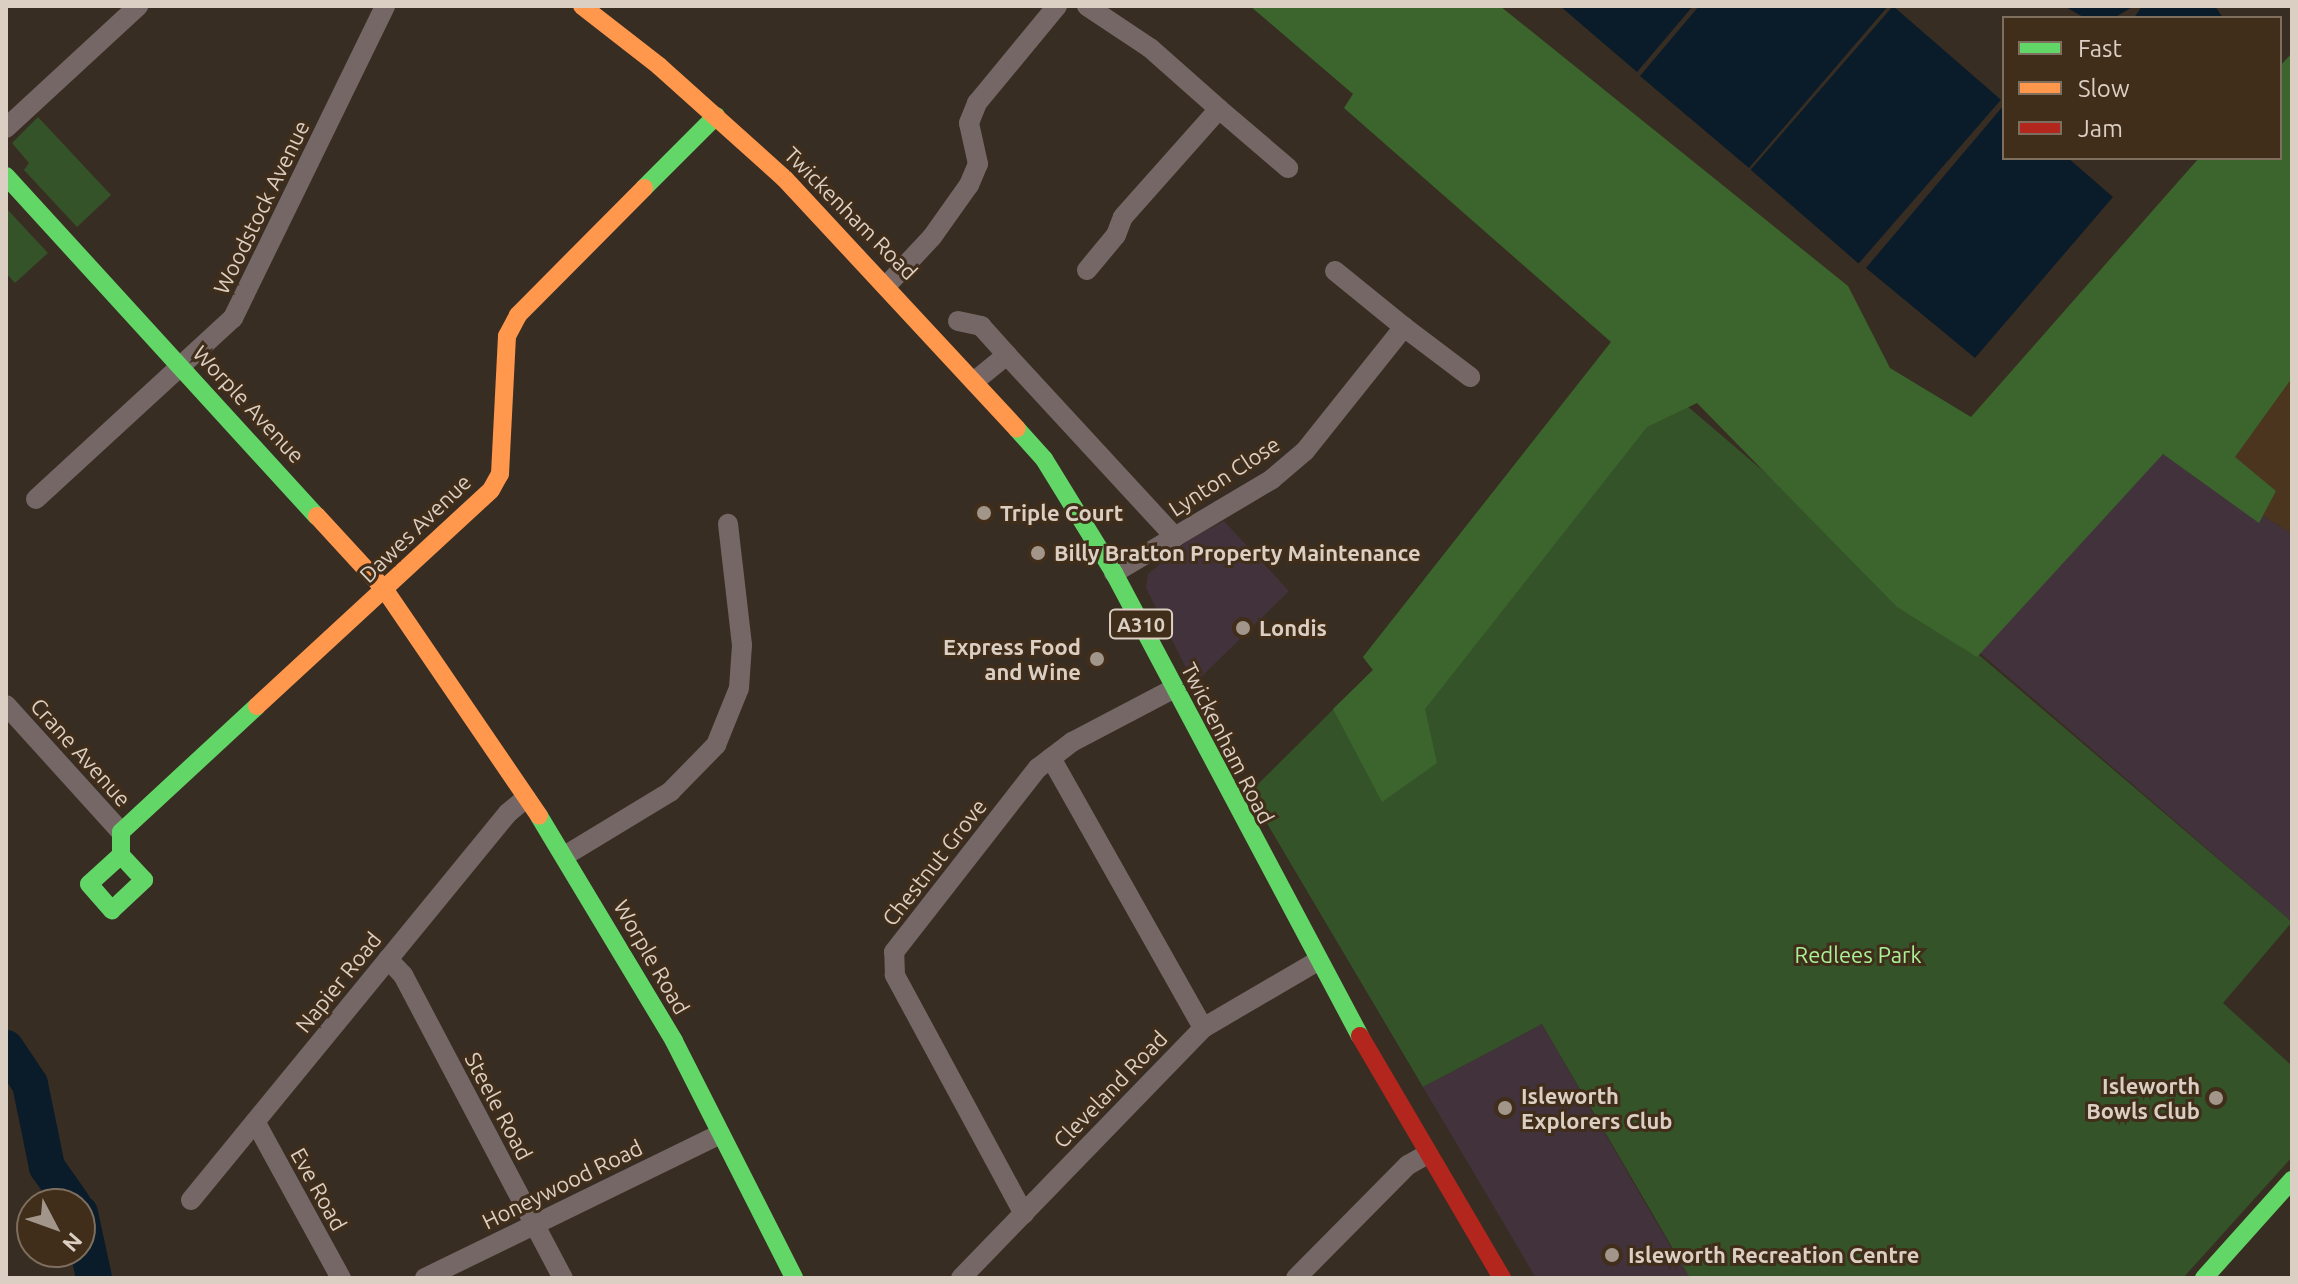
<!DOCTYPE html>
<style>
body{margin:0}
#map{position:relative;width:2298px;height:1284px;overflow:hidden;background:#382d22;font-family:Ubuntu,sans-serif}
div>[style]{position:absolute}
.commercial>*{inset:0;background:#42323c}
.built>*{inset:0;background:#4b351e}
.green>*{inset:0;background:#355329}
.forest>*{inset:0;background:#3b652c}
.water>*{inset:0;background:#0a1b2a;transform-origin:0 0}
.river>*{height:36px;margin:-18px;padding:0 18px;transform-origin:18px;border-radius:18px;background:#0a1b2a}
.street>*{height:20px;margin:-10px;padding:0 10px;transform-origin:10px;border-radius:10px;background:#746766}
.fast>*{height:18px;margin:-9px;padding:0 9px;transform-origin:9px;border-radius:9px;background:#63d668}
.slow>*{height:18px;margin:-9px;padding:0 9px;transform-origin:9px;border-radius:9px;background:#ff974d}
.jam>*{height:18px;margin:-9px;padding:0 9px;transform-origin:9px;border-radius:9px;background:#b3261e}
.dots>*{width:22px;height:22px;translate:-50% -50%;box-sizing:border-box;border:4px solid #402d1a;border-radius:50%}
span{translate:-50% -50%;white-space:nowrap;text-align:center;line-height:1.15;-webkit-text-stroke:6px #402d1a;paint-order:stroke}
.shield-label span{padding:2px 6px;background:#402d1a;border:2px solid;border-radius:6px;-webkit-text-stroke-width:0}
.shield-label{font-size:20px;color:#dbcfc3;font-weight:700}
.street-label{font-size:22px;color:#dbcfc3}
.poi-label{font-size:22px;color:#dbcfc3;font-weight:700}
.left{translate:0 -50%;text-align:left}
.right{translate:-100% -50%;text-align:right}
.park-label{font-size:22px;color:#a9f196}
.frame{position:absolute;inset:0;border:8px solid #dbcfc3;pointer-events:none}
.legend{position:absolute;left:2002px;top:16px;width:280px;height:144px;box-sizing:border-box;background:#402d1a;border:2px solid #7e6e5e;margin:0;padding:10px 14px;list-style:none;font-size:24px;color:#dbcfc3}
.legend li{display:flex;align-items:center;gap:16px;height:40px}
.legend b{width:40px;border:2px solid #7e6e5e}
.north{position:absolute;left:16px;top:1188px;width:80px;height:80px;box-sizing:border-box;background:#402d1a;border:2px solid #7e6e5e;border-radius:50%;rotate:131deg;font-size:22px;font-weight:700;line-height:32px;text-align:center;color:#dbcfc3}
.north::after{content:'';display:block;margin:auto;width:28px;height:36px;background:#a2968b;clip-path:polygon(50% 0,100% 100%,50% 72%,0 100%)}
</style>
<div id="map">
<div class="commercial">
<div style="clip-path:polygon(2155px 448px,2292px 534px,2292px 922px,1978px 651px)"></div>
<div style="clip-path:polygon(1224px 521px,1289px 591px,1194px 684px,1146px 588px,1148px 574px,1191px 538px)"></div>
<div style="clip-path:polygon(1542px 1024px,1652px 1215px,1690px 1278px,1536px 1278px,1423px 1087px)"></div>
</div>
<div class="built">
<div style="clip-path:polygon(2292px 353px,2292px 534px,2204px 478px)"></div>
</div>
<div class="green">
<div style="clip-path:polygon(38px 117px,111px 195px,77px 227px,24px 170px,29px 163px,12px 143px)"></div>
<div style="clip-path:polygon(6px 208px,48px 253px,15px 283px,6px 273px)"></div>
<div style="clip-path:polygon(1612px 342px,2292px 922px,2223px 1003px,2292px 1066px,2292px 1157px,2183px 1278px,1690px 1278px,1542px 1024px,1423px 1087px,1249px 793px,1373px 670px,1363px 657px)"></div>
</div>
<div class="forest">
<div style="clip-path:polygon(1250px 6px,1500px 6px,1848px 286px,1890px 368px,1971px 417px,2199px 158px,2280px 158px,2280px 66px,2292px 53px,2292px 378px,2235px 457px,2276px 491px,2259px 523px,2163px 454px,1977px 657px,1897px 607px,1697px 403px,1647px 427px,1425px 709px,1437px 763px,1382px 802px,1333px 709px,1373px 670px,1363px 657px,1611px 342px,1344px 108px,1353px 94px)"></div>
</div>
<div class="water">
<div style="clip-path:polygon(1560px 6px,1693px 6px,1637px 72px)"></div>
<div style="clip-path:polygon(1699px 6px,1888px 6px,1749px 168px,1640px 76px)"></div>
<div style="left:1893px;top:6px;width:143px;height:217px;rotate:41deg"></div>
<div style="clip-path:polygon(2064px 6px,2134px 6px,2114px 18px,2085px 18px)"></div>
<div style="clip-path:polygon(2142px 6px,2215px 6px,2223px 18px,2134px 18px)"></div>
<div style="clip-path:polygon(2004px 105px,2004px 158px,2068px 158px,2113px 197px,1975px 358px,1866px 268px)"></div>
</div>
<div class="river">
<div style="left:6px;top:1048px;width:43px;rotate:56.3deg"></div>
<div style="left:30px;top:1084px;width:85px;rotate:78.4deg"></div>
<div style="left:47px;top:1167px;width:45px;rotate:54.9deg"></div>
<div style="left:80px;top:1213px;width:66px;rotate:77.8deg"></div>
</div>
<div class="street">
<div style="left:1219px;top:109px;width:91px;rotate:40.5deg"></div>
<div style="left:6px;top:128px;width:180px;rotate:-42.7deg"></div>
<div style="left:1087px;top:270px;width:45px;rotate:-50.4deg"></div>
<div style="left:1116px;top:235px;width:19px;rotate:-69deg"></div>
<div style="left:1123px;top:217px;width:144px;rotate:-48.4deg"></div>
<div style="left:1219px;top:109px;width:92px;rotate:-138.5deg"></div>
<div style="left:1150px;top:48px;width:76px;rotate:-146.3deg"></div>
<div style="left:1335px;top:271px;width:89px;rotate:39.1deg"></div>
<div style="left:888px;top:284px;width:64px;rotate:-46.9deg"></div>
<div style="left:932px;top:237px;width:64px;rotate:-54.6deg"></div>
<div style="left:969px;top:185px;width:23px;rotate:-67deg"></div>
<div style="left:978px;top:164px;width:42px;rotate:-102.4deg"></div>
<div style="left:969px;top:123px;width:22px;rotate:-68deg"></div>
<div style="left:977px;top:103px;width:126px;rotate:-50.5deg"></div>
<div style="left:958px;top:321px;width:24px;rotate:12deg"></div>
<div style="left:981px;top:326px;width:39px;rotate:48deg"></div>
<div style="left:976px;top:380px;width:40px;rotate:-39deg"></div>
<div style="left:1007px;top:355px;width:248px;rotate:47.3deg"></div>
<div style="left:36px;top:499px;width:268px;rotate:-42.6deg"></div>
<div style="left:233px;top:318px;width:347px;rotate:-64deg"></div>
<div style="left:1114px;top:573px;width:184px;rotate:-30.7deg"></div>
<div style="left:1272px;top:479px;width:43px;rotate:-40.3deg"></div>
<div style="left:1305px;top:451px;width:159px;rotate:-51.4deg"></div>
<div style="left:1404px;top:327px;width:83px;rotate:37.1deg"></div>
<div style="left:6px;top:705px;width:171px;rotate:47.8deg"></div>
<div style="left:1051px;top:758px;width:310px;rotate:60.6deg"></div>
<div style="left:566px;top:855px;width:122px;rotate:-31.2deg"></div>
<div style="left:670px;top:792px;width:66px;rotate:-45.6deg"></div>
<div style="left:716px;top:745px;width:61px;rotate:-68deg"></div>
<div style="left:739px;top:688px;width:43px;rotate:-86deg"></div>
<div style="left:742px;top:645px;width:122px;rotate:-96.6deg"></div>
<div style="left:388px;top:959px;width:22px;rotate:47deg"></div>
<div style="left:403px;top:975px;width:343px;rotate:62.2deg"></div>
<div style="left:256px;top:1123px;width:177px;rotate:61.3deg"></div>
<div style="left:191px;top:1200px;width:500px;rotate:-50.68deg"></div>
<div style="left:508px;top:813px;width:23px;rotate:-40deg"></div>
<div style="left:1024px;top:1214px;width:272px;rotate:-118.4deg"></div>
<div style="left:895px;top:975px;width:23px;rotate:-92deg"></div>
<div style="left:894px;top:952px;width:234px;rotate:-52deg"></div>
<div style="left:1038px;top:768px;width:43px;rotate:-37.4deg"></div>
<div style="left:1072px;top:742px;width:114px;rotate:-27.7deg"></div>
<div style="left:425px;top:1278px;width:328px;rotate:-26deg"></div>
<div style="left:961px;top:1278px;width:348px;rotate:-45.9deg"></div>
<div style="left:1203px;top:1028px;width:131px;rotate:-30.3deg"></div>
<div style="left:1296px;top:1278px;width:159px;rotate:-45.3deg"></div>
<div style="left:1408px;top:1165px;width:21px;rotate:-29deg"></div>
</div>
<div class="fast">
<div style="left:6px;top:176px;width:461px;rotate:47.6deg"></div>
<div style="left:644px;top:188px;width:102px;rotate:-45deg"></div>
<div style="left:1017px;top:429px;width:40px;rotate:48deg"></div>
<div style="left:1044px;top:459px;width:134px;rotate:58.4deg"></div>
<div style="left:1114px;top:573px;width:524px;rotate:62.02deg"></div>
<div style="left:539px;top:816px;width:262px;rotate:59deg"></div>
<div style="left:674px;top:1041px;width:266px;rotate:63.1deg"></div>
<div style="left:121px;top:855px;width:43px;rotate:137.8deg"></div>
<div style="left:89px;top:884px;width:35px;rotate:49deg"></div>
<div style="left:112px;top:910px;width:44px;rotate:-43.2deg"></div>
<div style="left:144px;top:880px;width:34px;rotate:-133deg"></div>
<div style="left:121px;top:855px;width:23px;rotate:-90deg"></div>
<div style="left:121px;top:832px;width:185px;rotate:-42.8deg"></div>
<div style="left:2204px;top:1278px;width:132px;rotate:-48.1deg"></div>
</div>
<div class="slow">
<div style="left:582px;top:6px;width:98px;rotate:37.9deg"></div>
<div style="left:659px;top:66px;width:168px;rotate:41.9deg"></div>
<div style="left:784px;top:178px;width:342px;rotate:47.1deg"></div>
<div style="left:317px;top:516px;width:100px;rotate:47.4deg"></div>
<div style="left:385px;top:590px;width:273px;rotate:55.7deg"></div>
<div style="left:257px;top:706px;width:318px;rotate:-42.7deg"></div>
<div style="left:491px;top:490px;width:18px;rotate:-61deg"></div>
<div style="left:500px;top:474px;width:138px;rotate:-87.1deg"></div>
<div style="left:507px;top:336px;width:24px;rotate:-62deg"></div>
<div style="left:518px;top:315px;width:179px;rotate:-45.2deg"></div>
</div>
<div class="jam">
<div style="left:1360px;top:1036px;width:281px;rotate:59.6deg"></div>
</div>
<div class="dots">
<div style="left:984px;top:513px;background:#a2968b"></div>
<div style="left:1038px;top:553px;background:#a2968b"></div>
<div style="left:1243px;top:628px;background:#a2968b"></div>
<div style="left:1097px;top:659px;background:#a2968b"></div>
<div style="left:2216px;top:1098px;background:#a2968b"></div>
<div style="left:1505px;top:1108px;background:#a2968b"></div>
<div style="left:1612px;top:1255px;background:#a2968b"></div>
</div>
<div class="shield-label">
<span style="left:1141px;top:624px">A310</span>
</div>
<div class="street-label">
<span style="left:261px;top:207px;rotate:-64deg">Woodstock Avenue</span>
<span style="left:851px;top:213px;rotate:45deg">Twickenham Road</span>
<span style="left:249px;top:404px;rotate:47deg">Worple Avenue</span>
<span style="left:1224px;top:476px;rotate:-33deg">Lynton Close</span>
<span style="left:415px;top:528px;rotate:-44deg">Dawes Avenue</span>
<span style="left:1228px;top:743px;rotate:63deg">Twickenham Road</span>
<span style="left:81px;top:752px;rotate:48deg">Crane Avenue</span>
<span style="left:934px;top:862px;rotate:-52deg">Chestnut Grove</span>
<span style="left:652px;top:957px;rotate:60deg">Worple Road</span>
<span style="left:338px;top:982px;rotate:-51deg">Napier Road</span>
<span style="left:1110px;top:1089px;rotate:-46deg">Cleveland Road</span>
<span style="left:499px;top:1106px;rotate:62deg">Steele Road</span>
<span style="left:562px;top:1184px;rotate:-26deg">Honeywood Road</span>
<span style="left:319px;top:1189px;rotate:61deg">Eve Road</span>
</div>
<div class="poi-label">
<span class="left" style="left:1000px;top:513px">Triple Court</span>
<span class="left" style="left:1054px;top:553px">Billy Bratton Property Maintenance</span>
<span class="left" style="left:1259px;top:628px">Londis</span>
<span class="right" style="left:1081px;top:659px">Express Food<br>and Wine</span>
<span class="right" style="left:2200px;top:1098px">Isleworth<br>Bowls Club</span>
<span class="left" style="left:1521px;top:1108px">Isleworth<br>Explorers Club</span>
<span class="left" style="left:1628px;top:1255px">Isleworth Recreation Centre</span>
</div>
<div class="park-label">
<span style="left:1858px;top:955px">Redlees Park</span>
</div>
<div class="frame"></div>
<ul class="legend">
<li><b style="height:10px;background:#63d668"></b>Fast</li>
<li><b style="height:10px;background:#ff974d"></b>Slow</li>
<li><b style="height:10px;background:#b3261e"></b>Jam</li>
</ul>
<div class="north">N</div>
</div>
